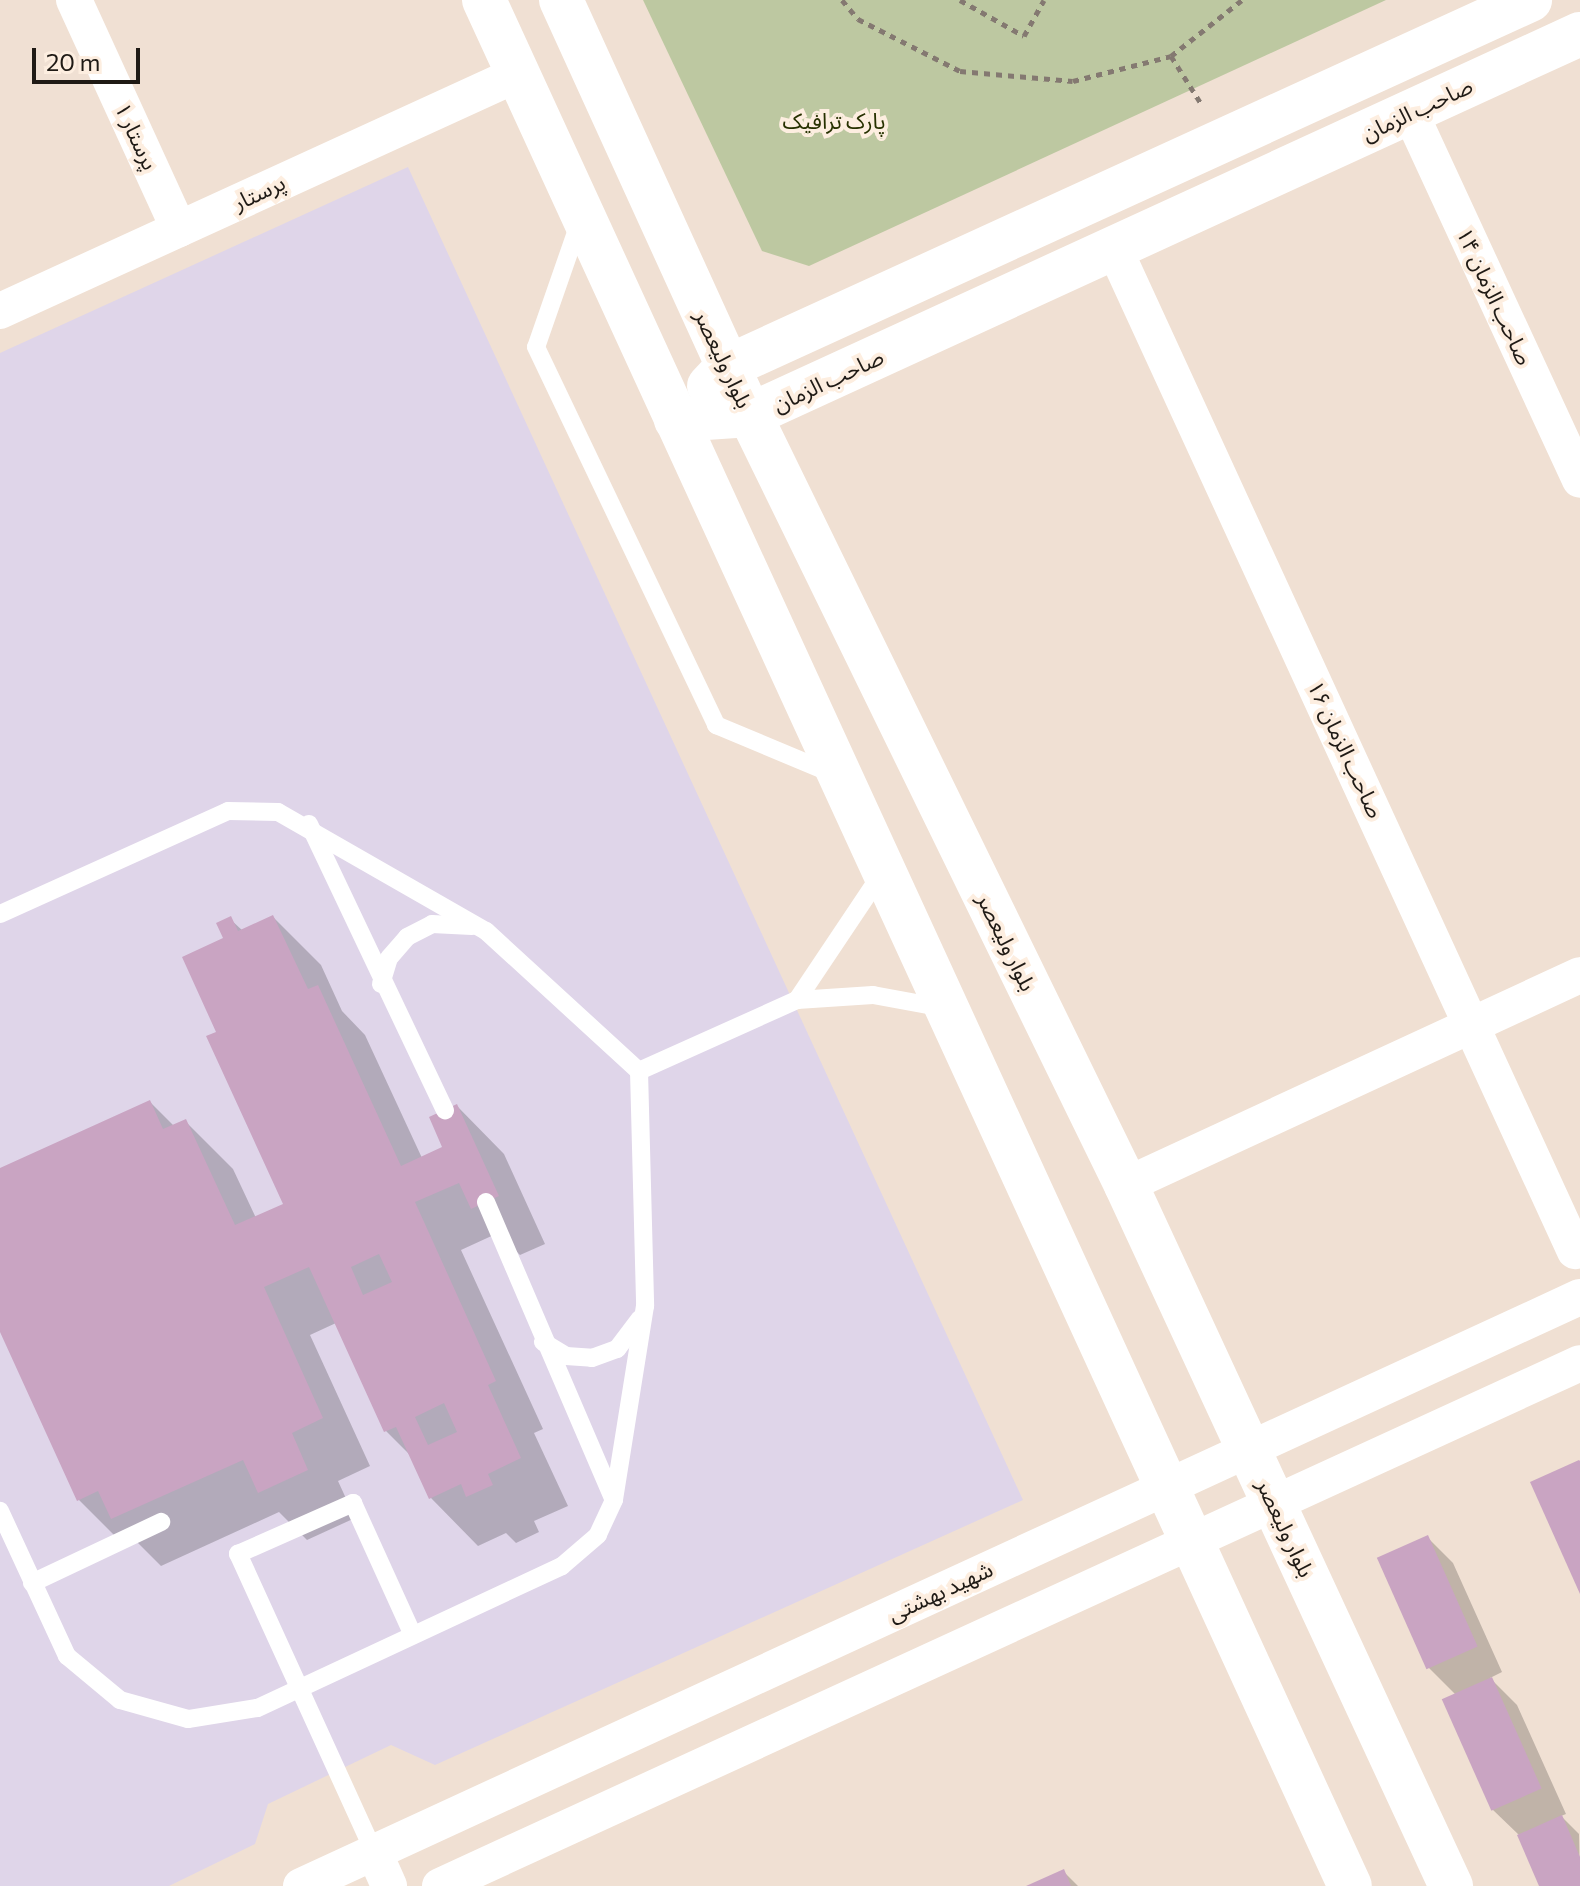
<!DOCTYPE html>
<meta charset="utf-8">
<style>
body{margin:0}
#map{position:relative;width:1580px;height:1886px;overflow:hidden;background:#f0e0d3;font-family:Commissioner,"Noto Sans Arabic",sans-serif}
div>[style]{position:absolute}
.medical>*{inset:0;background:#dfd5e9}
.green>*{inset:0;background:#bdc8a1}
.shadow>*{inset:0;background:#0003}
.building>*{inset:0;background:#c9a4c2;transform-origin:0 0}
.path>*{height:5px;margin-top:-2.5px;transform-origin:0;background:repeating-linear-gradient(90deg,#847971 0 6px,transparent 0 12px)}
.service>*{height:18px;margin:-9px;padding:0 9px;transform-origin:9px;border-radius:9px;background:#fff}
.minor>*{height:36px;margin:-18px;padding:0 18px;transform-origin:18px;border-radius:18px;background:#fff}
.tertiary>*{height:44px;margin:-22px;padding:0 22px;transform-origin:22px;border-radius:22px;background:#fff}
span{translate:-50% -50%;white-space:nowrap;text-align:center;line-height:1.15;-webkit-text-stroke:8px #fdeee0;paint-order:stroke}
.street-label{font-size:22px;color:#1f1a15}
.park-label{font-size:22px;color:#273100}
.scale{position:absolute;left:32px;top:48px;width:108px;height:36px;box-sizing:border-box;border:4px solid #1f1a15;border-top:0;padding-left:10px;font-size:24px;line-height:28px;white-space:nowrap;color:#1f1a15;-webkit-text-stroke:6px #fdeee0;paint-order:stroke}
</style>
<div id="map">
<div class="medical">
<div style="clip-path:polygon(408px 167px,1023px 1500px,435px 1765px,391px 1745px,268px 1804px,255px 1844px,169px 1886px,0 1886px,0 353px)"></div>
</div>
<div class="green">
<div style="clip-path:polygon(643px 0,1386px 0,809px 266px,762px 251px)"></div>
</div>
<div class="shadow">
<div style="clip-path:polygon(273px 917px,321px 965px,342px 1011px,365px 1035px,422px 1158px,445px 1148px,457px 1106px,504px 1154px,545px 1244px,520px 1255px,498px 1233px,461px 1250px,543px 1429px,534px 1433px,568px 1506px,534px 1521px,539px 1532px,516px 1543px,506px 1533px,478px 1546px,431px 1498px,412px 1457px,386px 1431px,336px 1323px,310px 1335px,370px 1466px,338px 1481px,355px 1518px,307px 1540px,279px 1512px,161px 1566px,137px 1542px,126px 1547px,79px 1500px,0 1327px,0 1170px,150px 1102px,174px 1126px,185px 1121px,233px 1169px,256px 1218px,286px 1205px,218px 1033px,230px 919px,243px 931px)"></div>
<div style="clip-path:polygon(1427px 1537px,1453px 1563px,1502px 1672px,1490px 1678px,1517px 1705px,1566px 1814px,1561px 1816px,1579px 1834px,1580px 1886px,1541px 1886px,1519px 1835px,1493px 1810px,1456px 1695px,1429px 1668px)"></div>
<div style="clip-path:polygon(1063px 1871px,1078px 1886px,1031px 1886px)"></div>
</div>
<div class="building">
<div style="clip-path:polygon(evenodd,273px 915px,308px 989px,318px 985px,401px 1166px,442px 1147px,429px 1117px,457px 1104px,499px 1196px,471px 1209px,459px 1183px,415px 1202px,496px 1381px,488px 1385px,521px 1458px,488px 1474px,493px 1485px,466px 1497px,461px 1484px,429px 1499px,396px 1427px,384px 1432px,309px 1267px,264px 1287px,323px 1418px,292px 1433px,308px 1470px,258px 1493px,243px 1460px,111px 1519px,98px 1491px,77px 1501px,0 1332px,0 1168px,150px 1100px,163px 1129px,186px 1119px,235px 1225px,283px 1204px,206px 1036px,216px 1032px,182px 957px,223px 938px,216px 923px,231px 916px,238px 931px,273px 915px,379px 1254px,392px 1282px,363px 1295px,351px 1267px,379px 1254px,273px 915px,444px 1403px,457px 1432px,428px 1445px,415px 1417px,444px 1403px)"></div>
<div style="clip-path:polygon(1579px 1460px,1580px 1461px,1580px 1594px,1530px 1482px)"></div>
<div style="left:1428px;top:1535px;width:122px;height:56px;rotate:66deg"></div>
<div style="left:1492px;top:1677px;width:122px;height:55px;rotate:66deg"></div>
<div style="clip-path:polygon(1562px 1815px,1580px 1857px,1580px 1886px,1539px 1886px,1517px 1835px)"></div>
<div style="clip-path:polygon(1064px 1869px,1071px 1886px,1026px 1886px)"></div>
</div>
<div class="path">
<div style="left:842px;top:0;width:25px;rotate:50deg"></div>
<div style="left:858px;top:19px;width:114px;rotate:27deg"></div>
<div style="left:960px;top:71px;width:113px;rotate:5.1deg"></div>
<div style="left:1073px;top:81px;width:101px;rotate:-14.3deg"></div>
<div style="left:1171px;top:56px;width:90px;rotate:-38.3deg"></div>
<div style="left:960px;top:0;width:73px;rotate:29.4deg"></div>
<div style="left:1024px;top:36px;width:41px;rotate:-60.9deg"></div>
<div style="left:1171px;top:56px;width:58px;rotate:57.7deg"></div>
</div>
<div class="service">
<div style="left:580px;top:221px;width:133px;rotate:109.2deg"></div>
<div style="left:536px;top:347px;width:419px;rotate:64.5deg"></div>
<div style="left:716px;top:725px;width:127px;rotate:22.7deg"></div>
<div style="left:309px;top:824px;width:317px;rotate:64.6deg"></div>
<div style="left:0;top:914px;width:250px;rotate:-24.3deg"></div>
<div style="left:228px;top:811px;width:50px;rotate:1.1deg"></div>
<div style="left:278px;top:812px;width:240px;rotate:29.8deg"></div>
<div style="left:486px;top:931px;width:207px;rotate:42.5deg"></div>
<div style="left:639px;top:1071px;width:235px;rotate:88.5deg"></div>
<div style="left:645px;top:1306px;width:196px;rotate:99.1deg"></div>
<div style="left:614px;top:1500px;width:38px;rotate:115deg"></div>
<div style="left:598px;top:1535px;width:48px;rotate:139.3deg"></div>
<div style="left:562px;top:1566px;width:336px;rotate:155deg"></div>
<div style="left:257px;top:1708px;width:70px;rotate:170.9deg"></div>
<div style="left:188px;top:1719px;width:71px;rotate:-164.4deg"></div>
<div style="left:120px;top:1700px;width:69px;rotate:-140.3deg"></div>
<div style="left:67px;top:1656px;width:160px;rotate:-114.8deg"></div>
<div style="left:381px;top:984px;width:27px;rotate:-73deg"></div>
<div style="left:389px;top:958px;width:28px;rotate:-49deg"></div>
<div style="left:407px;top:937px;width:28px;rotate:-27deg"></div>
<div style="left:432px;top:924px;width:40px;rotate:2.9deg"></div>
<div style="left:797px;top:1000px;width:153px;rotate:-56.2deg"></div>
<div style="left:639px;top:1071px;width:173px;rotate:-24.2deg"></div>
<div style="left:797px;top:1000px;width:76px;rotate:-3.8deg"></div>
<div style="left:873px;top:995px;width:72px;rotate:10.4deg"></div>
<div style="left:486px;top:1202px;width:324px;rotate:66.8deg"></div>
<div style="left:543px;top:1342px;width:27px;rotate:31deg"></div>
<div style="left:566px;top:1356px;width:26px;rotate:4deg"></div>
<div style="left:592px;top:1358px;width:27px;rotate:-20deg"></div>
<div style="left:617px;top:1349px;width:38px;rotate:-53deg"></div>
<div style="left:32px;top:1583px;width:143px;rotate:-25.3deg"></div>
<div style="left:374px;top:1852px;width:328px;rotate:-114.5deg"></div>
<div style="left:238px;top:1554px;width:126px;rotate:-23.9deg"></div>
<div style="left:353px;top:1503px;width:145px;rotate:65.6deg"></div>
</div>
<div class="minor">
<div style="left:74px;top:0;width:252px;rotate:65.4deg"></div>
<div style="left:1410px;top:112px;width:405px;rotate:65.2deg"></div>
<div style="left:1114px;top:248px;width:1104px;rotate:65.32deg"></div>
<div style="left:0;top:311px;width:570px;rotate:-24.59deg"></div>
<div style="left:1126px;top:1185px;width:500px;rotate:-24.82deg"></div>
<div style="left:374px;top:1852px;width:37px;rotate:66deg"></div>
<div style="left:301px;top:1886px;width:1408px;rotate:-24.73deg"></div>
<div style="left:440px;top:1886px;width:1254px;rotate:-24.64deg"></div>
</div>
<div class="tertiary">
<div style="left:484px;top:0;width:2075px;rotate:65.34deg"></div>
<div style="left:561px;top:0;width:456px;rotate:65.5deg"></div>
<div style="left:750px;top:415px;width:857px;rotate:63.97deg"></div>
<div style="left:1126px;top:1185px;width:773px;rotate:65.13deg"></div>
<div style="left:709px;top:386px;width:26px;rotate:-47deg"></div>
<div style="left:727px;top:367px;width:883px;rotate:-24.56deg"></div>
<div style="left:676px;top:420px;width:74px;rotate:-3.9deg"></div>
<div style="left:750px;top:415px;width:913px;rotate:-24.66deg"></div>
</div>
<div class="street-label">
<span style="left:1417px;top:109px;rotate:-25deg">صاحب الزمان</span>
<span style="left:137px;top:136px;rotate:65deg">پرستار ۱</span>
<span style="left:259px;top:192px;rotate:-25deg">پرستار</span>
<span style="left:1495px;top:296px;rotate:65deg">صاحب الزمان ۱۴</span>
<span style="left:724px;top:359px;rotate:65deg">بلوار ولیعصر</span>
<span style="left:828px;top:380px;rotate:-25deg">صاحب الزمان</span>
<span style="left:1346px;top:749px;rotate:65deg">صاحب الزمان ۱۶</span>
<span style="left:1007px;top:942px;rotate:64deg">بلوار ولیعصر</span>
<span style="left:1286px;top:1528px;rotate:65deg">بلوار ولیعصر</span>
<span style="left:940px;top:1591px;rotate:-25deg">شهید بهشتی</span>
</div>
<div class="park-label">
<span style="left:834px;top:121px">پارک ترافیک</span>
</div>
<div class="scale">20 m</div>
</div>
